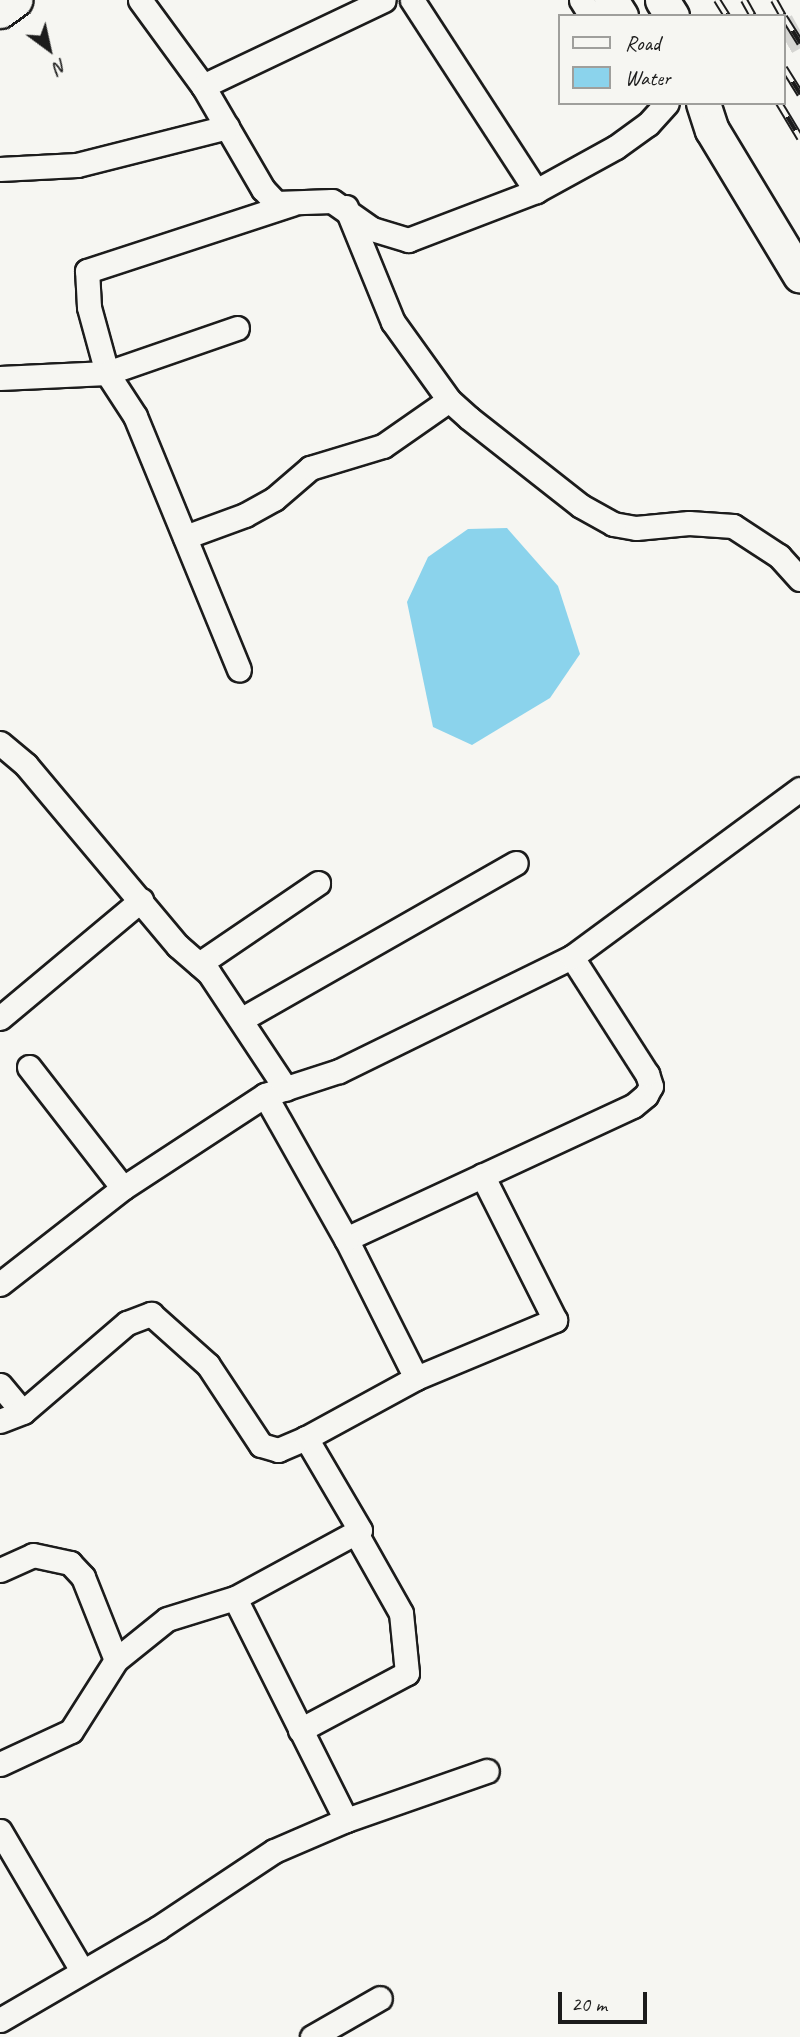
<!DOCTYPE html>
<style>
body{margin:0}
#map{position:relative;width:800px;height:2037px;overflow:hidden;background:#f6f6f2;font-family:Caveat,sans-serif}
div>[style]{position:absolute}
.water>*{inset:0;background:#8bd3ec}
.secondary-tunnel>*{height:33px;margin-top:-16.5px;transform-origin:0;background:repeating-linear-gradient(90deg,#d5d5d2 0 33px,transparent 0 50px)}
.roads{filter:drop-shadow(2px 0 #1c1c1c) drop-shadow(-2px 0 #1c1c1c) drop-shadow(0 2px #1c1c1c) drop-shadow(0 -2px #1c1c1c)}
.street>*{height:23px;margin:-11.5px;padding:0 11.5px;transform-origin:11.5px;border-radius:11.5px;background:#f6f6f2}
.secondary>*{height:33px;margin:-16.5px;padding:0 16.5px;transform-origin:16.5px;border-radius:16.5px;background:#f6f6f2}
.rail>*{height:8px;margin-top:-4px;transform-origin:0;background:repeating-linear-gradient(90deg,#f6f6f2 0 16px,#1c1c1c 0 32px);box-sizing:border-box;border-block:2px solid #1c1c1c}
span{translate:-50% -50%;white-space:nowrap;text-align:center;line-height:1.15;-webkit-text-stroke:5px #f6f6f2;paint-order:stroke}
.legend{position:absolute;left:558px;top:14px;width:228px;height:91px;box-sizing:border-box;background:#f6f6f2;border:2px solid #9f9f9c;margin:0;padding:9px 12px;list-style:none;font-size:21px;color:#1c1c1c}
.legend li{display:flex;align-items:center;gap:14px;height:35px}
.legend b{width:35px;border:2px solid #9f9f9c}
.north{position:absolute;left:14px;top:14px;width:70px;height:70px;-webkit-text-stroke:5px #f6f6f2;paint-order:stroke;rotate:147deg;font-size:19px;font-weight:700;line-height:28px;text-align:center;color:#1c1c1c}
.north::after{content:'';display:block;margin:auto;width:24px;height:32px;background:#1c1c1c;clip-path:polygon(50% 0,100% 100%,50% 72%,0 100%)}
.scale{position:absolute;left:558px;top:1992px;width:89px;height:32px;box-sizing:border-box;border:4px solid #1c1c1c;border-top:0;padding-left:9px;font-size:21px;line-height:24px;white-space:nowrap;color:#1c1c1c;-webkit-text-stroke:5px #f6f6f2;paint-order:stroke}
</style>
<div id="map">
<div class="water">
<div style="clip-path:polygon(507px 528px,558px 586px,580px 654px,550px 698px,472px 745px,433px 727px,407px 602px,428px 557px,468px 529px)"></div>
</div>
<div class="secondary-tunnel">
<div style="left:784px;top:38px;width:18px;rotate:-29deg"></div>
</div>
<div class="roads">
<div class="street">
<div style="left:140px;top:0;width:107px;rotate:53.8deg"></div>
<div style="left:203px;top:86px;width:200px;rotate:-25.4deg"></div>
<div style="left:412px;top:0;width:228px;rotate:57deg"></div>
<div style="left:581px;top:0;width:19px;rotate:58deg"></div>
<div style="left:203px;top:86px;width:119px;rotate:59.8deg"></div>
<div style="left:263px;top:189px;width:19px;rotate:47deg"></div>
<div style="left:276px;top:203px;width:56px;rotate:-2deg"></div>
<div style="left:332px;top:201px;width:49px;rotate:35deg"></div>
<div style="left:372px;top:229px;width:38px;rotate:17deg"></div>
<div style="left:408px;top:240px;width:137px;rotate:-20.9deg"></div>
<div style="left:536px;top:191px;width:91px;rotate:-28.8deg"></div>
<div style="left:616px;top:147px;width:39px;rotate:-36deg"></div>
<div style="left:648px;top:124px;width:28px;rotate:-48deg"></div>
<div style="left:0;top:169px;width:77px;rotate:-3deg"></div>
<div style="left:77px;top:165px;width:155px;rotate:-14.2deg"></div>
<div style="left:346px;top:207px;width:124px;rotate:67.8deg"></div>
<div style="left:393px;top:322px;width:96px;rotate:54.3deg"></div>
<div style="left:449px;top:400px;width:27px;rotate:42deg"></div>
<div style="left:469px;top:418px;width:142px;rotate:38.2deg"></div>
<div style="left:581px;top:506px;width:37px;rotate:29deg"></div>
<div style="left:613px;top:524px;width:23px;rotate:10deg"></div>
<div style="left:636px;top:528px;width:53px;rotate:-5.4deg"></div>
<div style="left:689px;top:523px;width:44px;rotate:3.9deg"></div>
<div style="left:733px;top:526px;width:55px;rotate:33.1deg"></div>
<div style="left:779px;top:556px;width:31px;rotate:48deg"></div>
<div style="left:237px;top:328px;width:138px;rotate:160.9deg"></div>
<div style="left:107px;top:373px;width:68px;rotate:-105.3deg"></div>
<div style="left:89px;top:307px;width:36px;rotate:-93deg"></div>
<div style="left:87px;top:271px;width:216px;rotate:-18.1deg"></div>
<div style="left:0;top:378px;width:107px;rotate:-2.7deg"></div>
<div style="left:107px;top:373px;width:51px;rotate:56.9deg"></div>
<div style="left:135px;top:416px;width:274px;rotate:67.7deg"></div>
<div style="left:185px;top:537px;width:64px;rotate:-20.1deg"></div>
<div style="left:245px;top:515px;width:33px;rotate:-29deg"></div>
<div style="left:274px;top:499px;width:48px;rotate:-40.7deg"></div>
<div style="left:310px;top:468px;width:76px;rotate:-16.8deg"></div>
<div style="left:383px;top:446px;width:80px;rotate:-34.9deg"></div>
<div style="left:0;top:743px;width:34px;rotate:40deg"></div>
<div style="left:26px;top:765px;width:236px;rotate:50deg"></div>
<div style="left:178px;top:946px;width:41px;rotate:41.1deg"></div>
<div style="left:209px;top:973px;width:139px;rotate:56.4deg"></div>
<div style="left:199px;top:964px;width:144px;rotate:-34.2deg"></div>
<div style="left:0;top:1018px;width:184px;rotate:-39.9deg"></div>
<div style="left:242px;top:1019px;width:315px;rotate:-29.7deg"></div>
<div style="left:29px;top:1067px;width:153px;rotate:52.2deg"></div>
<div style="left:346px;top:1239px;width:316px;rotate:-24.9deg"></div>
<div style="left:633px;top:1106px;width:17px;rotate:-40deg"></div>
<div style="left:646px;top:1095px;width:10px;rotate:-61deg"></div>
<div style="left:651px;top:1086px;width:13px;rotate:-108deg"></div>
<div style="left:647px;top:1074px;width:139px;rotate:-122.7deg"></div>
<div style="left:0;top:1284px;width:156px;rotate:-38deg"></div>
<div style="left:123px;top:1188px;width:170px;rotate:-33.2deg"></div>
<div style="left:265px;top:1095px;width:78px;rotate:-18deg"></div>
<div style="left:339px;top:1071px;width:259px;rotate:-26.1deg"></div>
<div style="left:572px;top:957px;width:283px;rotate:-36.4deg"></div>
<div style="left:416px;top:1378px;width:151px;rotate:-22.6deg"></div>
<div style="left:555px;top:1320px;width:162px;rotate:-116.7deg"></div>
<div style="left:0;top:1385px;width:35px;rotate:50deg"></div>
<div style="left:23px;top:1412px;width:25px;rotate:159deg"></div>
<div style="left:23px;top:1412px;width:137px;rotate:-40.6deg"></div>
<div style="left:127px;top:1323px;width:26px;rotate:-21deg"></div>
<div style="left:151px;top:1314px;width:76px;rotate:41.8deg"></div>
<div style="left:208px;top:1365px;width:96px;rotate:56.5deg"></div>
<div style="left:261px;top:1445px;width:18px;rotate:16deg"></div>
<div style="left:278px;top:1450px;width:30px;rotate:-23deg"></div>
<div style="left:0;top:1570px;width:36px;rotate:-24deg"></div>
<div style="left:33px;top:1555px;width:38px;rotate:12deg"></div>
<div style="left:70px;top:1563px;width:19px;rotate:47deg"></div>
<div style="left:83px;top:1577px;width:89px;rotate:68.3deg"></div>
<div style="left:300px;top:1730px;width:121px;rotate:-28deg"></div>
<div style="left:407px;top:1673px;width:60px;rotate:-95.7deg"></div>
<div style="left:401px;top:1613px;width:90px;rotate:-119.4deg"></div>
<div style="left:0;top:1764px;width:78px;rotate:-24.9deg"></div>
<div style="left:71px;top:1731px;width:84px;rotate:-57.6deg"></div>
<div style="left:116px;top:1660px;width:65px;rotate:-38.8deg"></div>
<div style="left:167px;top:1619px;width:71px;rotate:-17.2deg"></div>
<div style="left:235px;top:1598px;width:142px;rotate:-28.5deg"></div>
<div style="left:360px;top:1530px;width:107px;rotate:-120.4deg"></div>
<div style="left:306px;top:1438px;width:125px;rotate:-28.6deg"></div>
<div style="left:416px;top:1378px;width:156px;rotate:-116.7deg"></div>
<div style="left:346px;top:1239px;width:165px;rotate:-119.4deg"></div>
<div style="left:346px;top:1820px;width:149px;rotate:-19.2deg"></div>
<div style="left:0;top:1831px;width:160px;rotate:59.6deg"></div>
<div style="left:0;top:2020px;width:183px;rotate:-30.2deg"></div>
<div style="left:158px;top:1928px;width:139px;rotate:-33.6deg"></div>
<div style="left:274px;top:1851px;width:78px;rotate:-23.3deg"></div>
<div style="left:346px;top:1820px;width:248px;rotate:-116.6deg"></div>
<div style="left:312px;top:2037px;width:78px;rotate:-29.8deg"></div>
</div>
<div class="secondary">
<div style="left:611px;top:0;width:19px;rotate:58deg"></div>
<div style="left:662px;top:0;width:19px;rotate:58deg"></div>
<div style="left:0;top:11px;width:19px;rotate:-36deg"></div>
<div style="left:703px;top:103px;width:28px;rotate:72deg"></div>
<div style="left:712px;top:130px;width:170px;rotate:58.9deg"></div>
</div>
</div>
<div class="rail">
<div style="left:717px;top:0;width:19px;rotate:58deg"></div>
<div style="left:744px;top:0;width:18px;rotate:61deg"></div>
<div style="left:774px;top:0;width:18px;rotate:61deg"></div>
<div style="left:784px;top:17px;width:31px;rotate:58deg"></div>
<div style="left:784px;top:68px;width:31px;rotate:58deg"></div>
<div style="left:779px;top:103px;width:41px;rotate:59deg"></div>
</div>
<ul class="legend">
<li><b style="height:9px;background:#f6f6f2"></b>Road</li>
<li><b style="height:19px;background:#8bd3ec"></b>Water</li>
</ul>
<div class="north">N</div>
<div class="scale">20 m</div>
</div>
